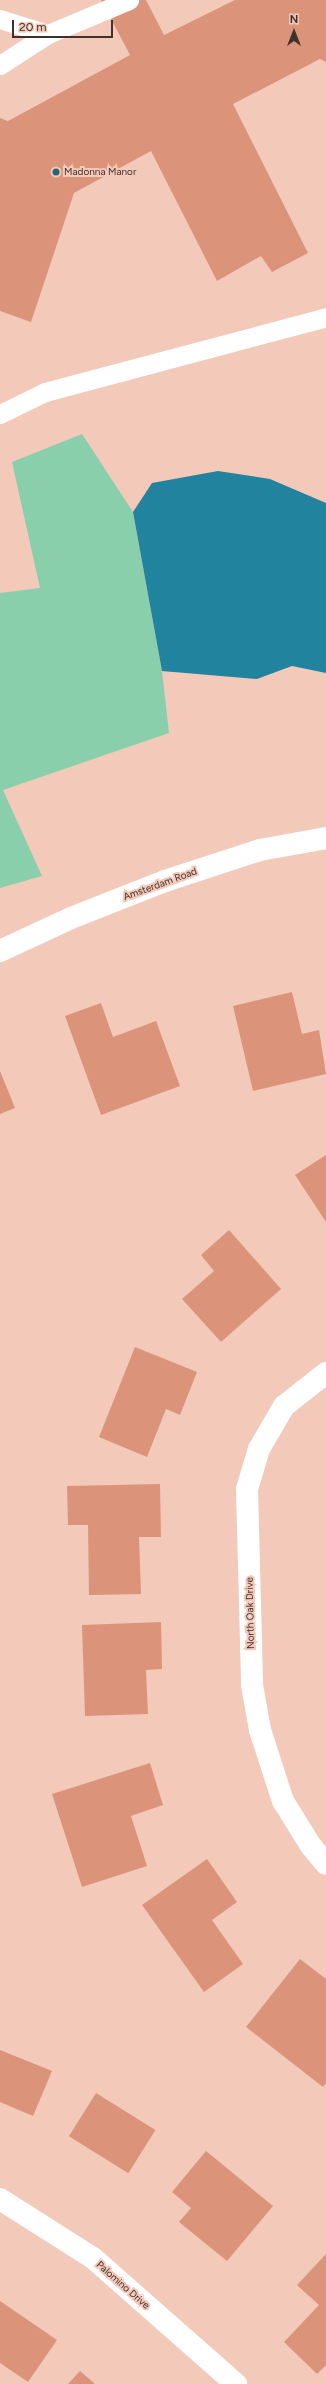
<!DOCTYPE html>
<style>
body{margin:0}
#map{position:relative;width:326px;height:2384px;overflow:hidden;background:#f3c9ba;font-family:Figtree,sans-serif}
div>[style]{position:absolute}
.green>*{inset:0;background:#8acfab}
.water>*{inset:0;background:#21839d}
.building>*{inset:0;background:#db947a;transform-origin:0 0}
.lane>*{height:19px;margin:-9.5px;padding:0 9.5px;transform-origin:9.5px;border-radius:9.5px;background:#fff}
.street>*{height:22px;margin:-11px;padding:0 11px;transform-origin:11px;border-radius:11px;background:#fff}
.secondary>*{height:22px;margin:-11px;padding:0 11px;transform-origin:11px;border-radius:11px;background:#fff}
.dots>*{width:11px;height:11px;translate:-50% -50%;box-sizing:border-box;border:2px solid #f3c9ba;border-radius:50%}
span{translate:-50% -50%;white-space:nowrap;text-align:center;line-height:1.15;-webkit-text-stroke:4px #f3c9ba;paint-order:stroke}
.poi-label{font-size:10px;color:#41312b}
.left{translate:0 -50%;text-align:left}
.street-label{font-size:10px;color:#41312b}
.north{position:absolute;left:274px;top:12px;width:40px;height:40px;-webkit-text-stroke:3px #f3c9ba;paint-order:stroke;rotate:0deg;font-size:11px;font-weight:700;line-height:16px;text-align:center;color:#41312b}
.north::after{content:'';display:block;margin:auto;width:14px;height:18px;background:#41312b;clip-path:polygon(50% 0,100% 100%,50% 72%,0 100%)}
.scale{position:absolute;left:12px;top:20px;width:101px;height:18px;box-sizing:border-box;border:2px solid #41312b;border-top:0;padding-left:5px;font-size:12px;line-height:14px;white-space:nowrap;color:#41312b;-webkit-text-stroke:3px #f3c9ba;paint-order:stroke}
</style>
<div id="map">
<div class="green">
<div style="clip-path:polygon(82px 434px,133px 512px,162px 671px,169px 733px,3px 790px,42px 876px,0 888px,0 593px,40px 588px,12px 462px)"></div>
</div>
<div class="water">
<div style="clip-path:polygon(218px 471px,270px 479px,326px 503px,326px 673px,292px 666px,257px 679px,162px 671px,133px 512px,152px 483px)"></div>
</div>
<div class="building">
<div style="clip-path:polygon(101px 0,146px 0,164px 35px,235px 0,326px 0,326px 62px,320px 59px,233px 104px,308px 253px,272px 272px,261px 256px,217px 281px,151px 151px,74px 193px,31px 322px,0 311px,0 118px,8px 121px,130px 55px)"></div>
<div style="clip-path:polygon(292px 992px,302px 1034px,319px 1030px,326px 1074px,253px 1091px,233px 1006px)"></div>
<div style="clip-path:polygon(101px 1003px,113px 1037px,156px 1021px,180px 1086px,101px 1115px,65px 1016px)"></div>
<div style="clip-path:polygon(0 1071px,15px 1108px,0 1114px)"></div>
<div style="clip-path:polygon(326px 1155px,326px 1222px,295px 1175px)"></div>
<div style="clip-path:polygon(229px 1230px,281px 1289px,221px 1342px,182px 1299px,214px 1271px,201px 1255px)"></div>
<div style="clip-path:polygon(135px 1347px,197px 1372px,180px 1415px,166px 1409px,147px 1457px,99px 1437px)"></div>
<div style="clip-path:polygon(160px 1484px,161px 1537px,139px 1537px,141px 1594px,89px 1595px,88px 1525px,68px 1525px,67px 1486px)"></div>
<div style="clip-path:polygon(161px 1622px,162px 1669px,146px 1670px,148px 1714px,85px 1716px,82px 1625px)"></div>
<div style="clip-path:polygon(150px 1763px,163px 1805px,131px 1816px,147px 1866px,82px 1887px,52px 1794px)"></div>
<div style="clip-path:polygon(207px 1859px,237px 1902px,212px 1920px,243px 1964px,204px 1992px,142px 1905px)"></div>
<div style="clip-path:polygon(300px 1959px,326px 1979px,326px 2083px,323px 2087px,246px 2027px)"></div>
<div style="clip-path:polygon(0 2050px,52px 2071px,33px 2116px,0 2102px)"></div>
<div style="left:96px;top:2093px;width:70px;height:51px;rotate:32deg"></div>
<div style="clip-path:polygon(206px 2151px,273px 2206px,227px 2261px,179px 2222px,191px 2208px,172px 2192px)"></div>
<div style="clip-path:polygon(326px 2254px,326px 2365px,317px 2374px,284px 2342px,319px 2305px,297px 2285px)"></div>
<div style="clip-path:polygon(0 2301px,57px 2340px,28px 2382px,0 2363px)"></div>
<div style="clip-path:polygon(80px 2371px,95px 2384px,68px 2384px)"></div>
</div>
<div class="lane">
<div style="left:0;top:19px;width:50px;rotate:17.4deg"></div>
<div style="left:48px;top:34px;width:88px;rotate:-22.8deg"></div>
<div style="left:0;top:65px;width:57px;rotate:-32.9deg"></div>
<div style="left:0;top:414px;width:50px;rotate:-26.1deg"></div>
<div style="left:45px;top:392px;width:291px;rotate:-14.9deg"></div>
</div>
<div class="street">
<div style="left:326px;top:1373px;width:53px;rotate:141.8deg"></div>
<div style="left:284px;top:1406px;width:50px;rotate:120.2deg"></div>
<div style="left:259px;top:1449px;width:42px;rotate:106.7deg"></div>
<div style="left:247px;top:1489px;width:196px;rotate:88.5deg"></div>
<div style="left:252px;top:1685px;width:46px;rotate:79.9deg"></div>
<div style="left:260px;top:1730px;width:75px;rotate:72.1deg"></div>
<div style="left:283px;top:1801px;width:53px;rotate:58.1deg"></div>
<div style="left:311px;top:1846px;width:23px;rotate:50deg"></div>
<div style="left:0;top:2199px;width:110px;rotate:32.4deg"></div>
<div style="left:93px;top:2258px;width:191px;rotate:41.4deg"></div>
</div>
<div class="secondary">
<div style="left:0;top:951px;width:78px;rotate:-24.9deg"></div>
<div style="left:71px;top:918px;width:101px;rotate:-21.5deg"></div>
<div style="left:165px;top:881px;width:100px;rotate:-18.1deg"></div>
<div style="left:260px;top:850px;width:67px;rotate:-10.3deg"></div>
</div>
<div class="dots">
<div style="left:56px;top:172px;background:#25677a"></div>
</div>
<div class="poi-label">
<span class="left" style="left:64px;top:172px">Madonna Manor</span>
</div>
<div class="street-label">
<span style="left:160px;top:884px;rotate:-20deg">Amsterdam Road</span>
<span style="left:250px;top:1613px;rotate:-91deg">North Oak Drive</span>
<span style="left:123px;top:2285px;rotate:41deg">Palomino Drive</span>
</div>
<div class="north">N</div>
<div class="scale">20 m</div>
</div>
